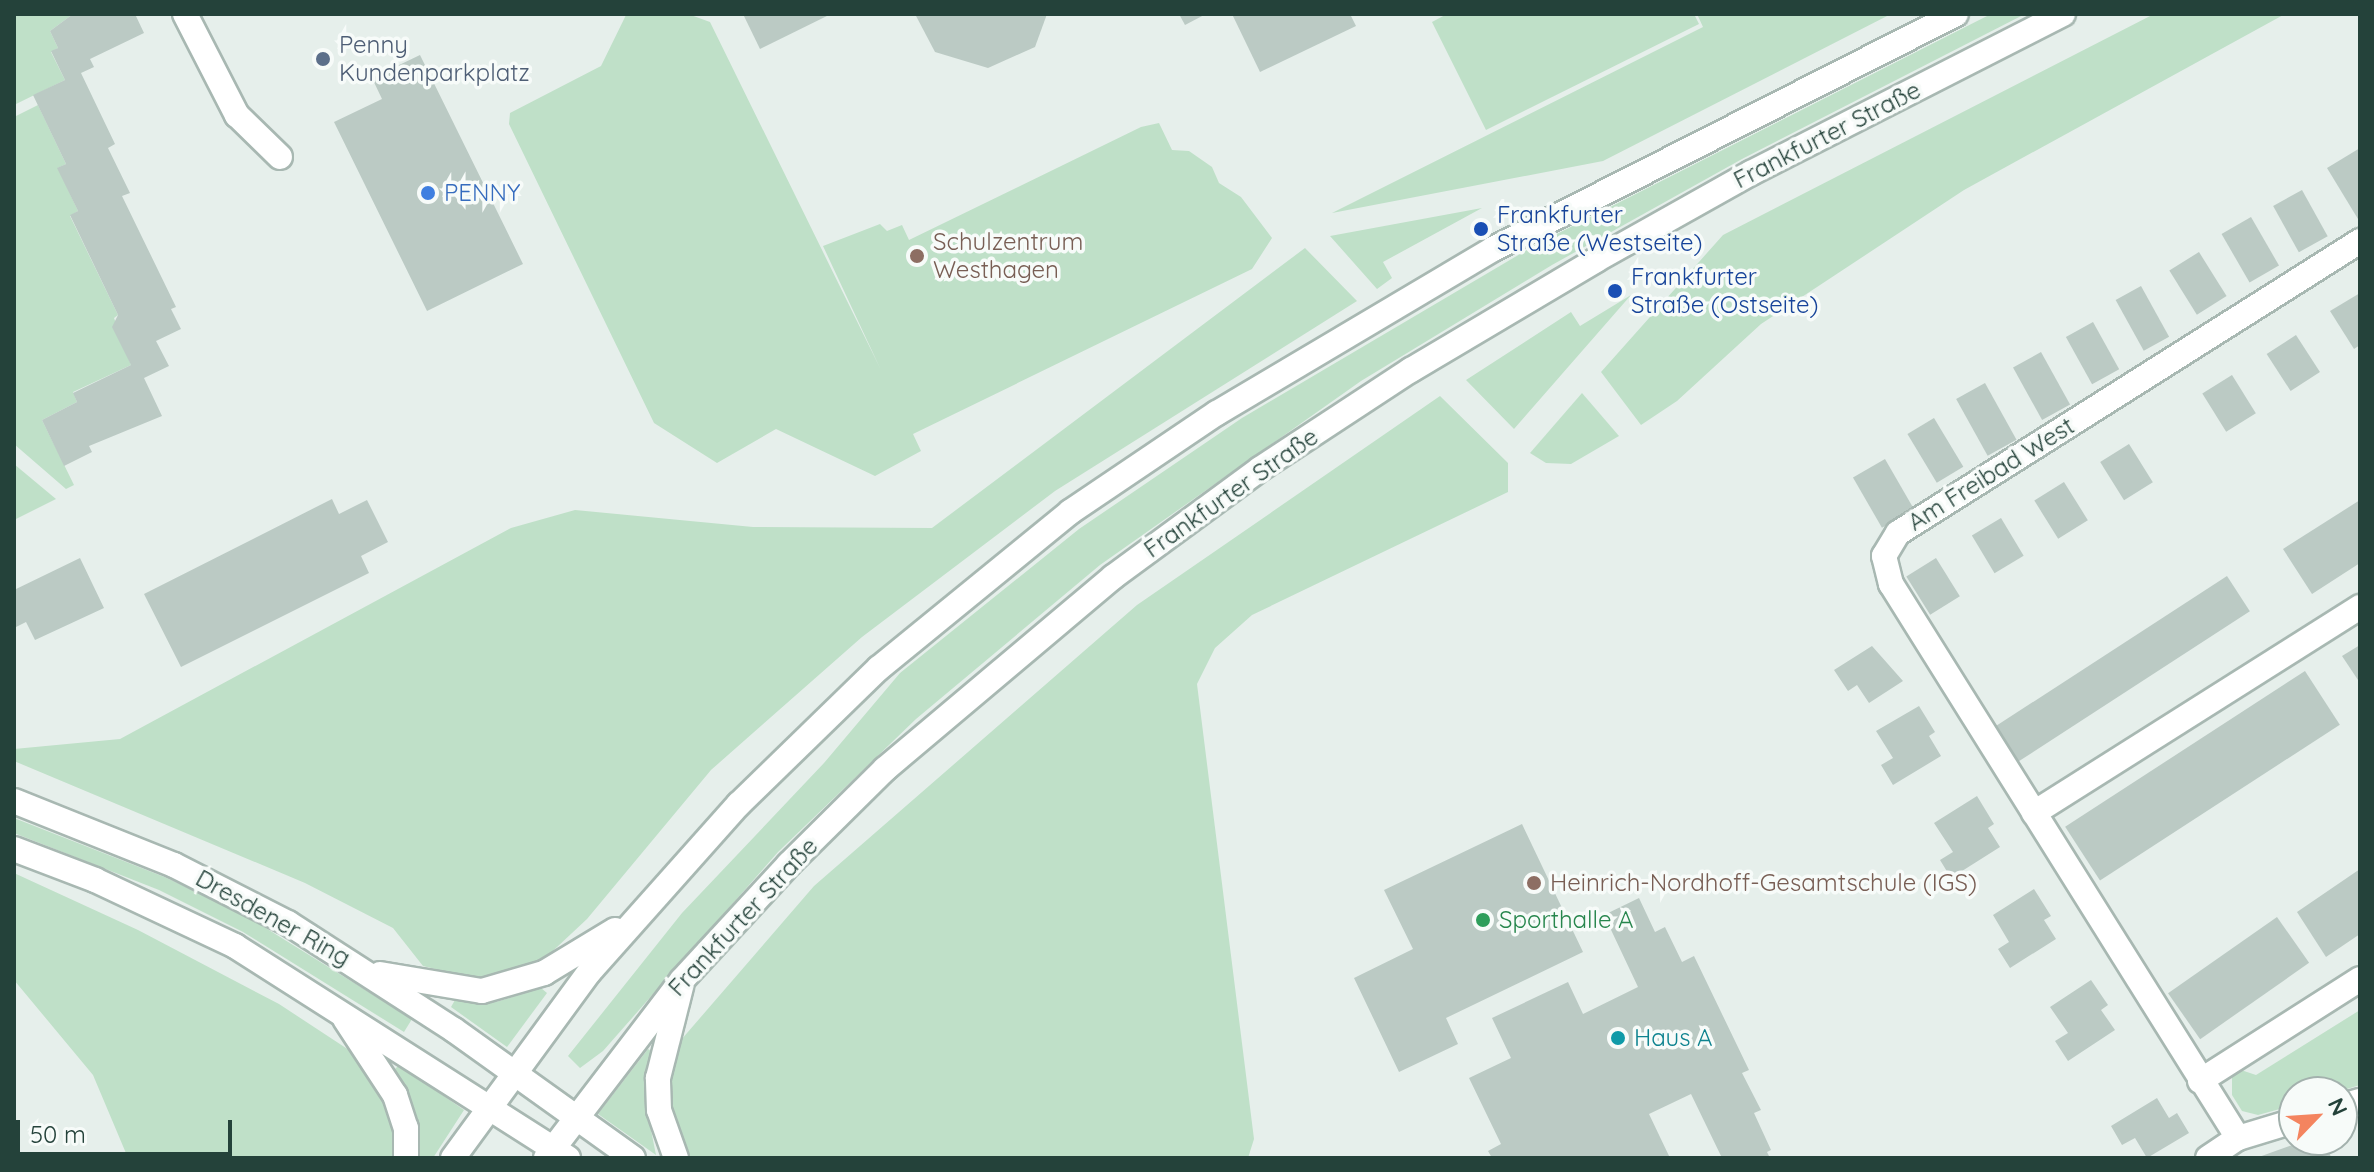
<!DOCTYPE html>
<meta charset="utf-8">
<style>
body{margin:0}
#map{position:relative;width:2374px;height:1172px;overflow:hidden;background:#e6efeb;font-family:Quicksand,sans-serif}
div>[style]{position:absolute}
.green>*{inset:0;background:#bfe0c8}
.building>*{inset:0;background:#bbcac4;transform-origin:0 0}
.roads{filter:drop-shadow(2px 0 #a8b8b2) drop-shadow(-2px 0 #a8b8b2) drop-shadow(0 2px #a8b8b2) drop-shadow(0 -2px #a8b8b2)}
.minor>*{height:24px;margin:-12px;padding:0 12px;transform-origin:12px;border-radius:12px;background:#fff}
.dots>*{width:22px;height:22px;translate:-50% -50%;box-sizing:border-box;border:4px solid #f7fbf9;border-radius:50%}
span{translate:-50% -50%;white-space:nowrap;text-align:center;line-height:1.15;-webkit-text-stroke:7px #f7fbf9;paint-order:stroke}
.service-label{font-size:24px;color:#4e5e75}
.left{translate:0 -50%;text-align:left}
.street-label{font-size:24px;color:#24423a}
.shop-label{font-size:24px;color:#366cbe}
.transit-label{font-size:24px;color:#164399}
.education-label{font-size:24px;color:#785e54}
.leisure-label{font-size:24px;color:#27864d}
.culture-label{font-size:24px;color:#0d838f}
.frame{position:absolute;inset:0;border:16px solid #24423a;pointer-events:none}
.north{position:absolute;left:2278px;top:1076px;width:80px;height:80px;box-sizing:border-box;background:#f7fbf9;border:2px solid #a3b1ad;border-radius:50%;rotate:65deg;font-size:22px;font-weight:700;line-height:32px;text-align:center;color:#24423a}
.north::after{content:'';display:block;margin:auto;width:28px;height:36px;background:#f4845f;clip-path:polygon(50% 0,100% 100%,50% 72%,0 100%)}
.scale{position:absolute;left:16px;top:1120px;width:216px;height:36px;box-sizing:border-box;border:4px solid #24423a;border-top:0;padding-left:10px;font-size:24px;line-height:28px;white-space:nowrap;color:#24423a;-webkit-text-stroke:6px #f7fbf9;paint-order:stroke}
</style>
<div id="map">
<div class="green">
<div style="clip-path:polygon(14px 14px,73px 14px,50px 31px,58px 48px,51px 52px,65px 80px,14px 105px)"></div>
<div style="clip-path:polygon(688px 14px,710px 22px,880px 368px,823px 246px,880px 224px,887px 231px,902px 225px,909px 240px,1141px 127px,1159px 123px,1172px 150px,1189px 151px,1212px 167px,1219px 183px,1241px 197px,1272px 238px,1252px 269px,913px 434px,921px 451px,875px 476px,776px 429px,717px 463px,654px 423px,509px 124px,510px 113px,601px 66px,626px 15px)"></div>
<div style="clip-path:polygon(1447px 14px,1694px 14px,1699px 24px,1486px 130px,1432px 22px)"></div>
<div style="clip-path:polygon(1697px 14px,1891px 14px,1603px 161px,1332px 213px,1703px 27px)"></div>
<div style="clip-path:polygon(1991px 14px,2025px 14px,1742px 159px,1552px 265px,1361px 381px,1100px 565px,916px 719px,778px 852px,603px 1051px,580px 1068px,568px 1056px,682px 913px,824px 763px,900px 673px,1079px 529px,1242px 418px,1537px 244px)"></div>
<div style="clip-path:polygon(2154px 14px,2285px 14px,1964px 190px,1761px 324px,1677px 401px,1641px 425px,1601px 372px,1723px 235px)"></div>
<div style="clip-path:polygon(38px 105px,66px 164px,58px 168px,78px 211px,70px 216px,118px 315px,114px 318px,131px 365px,73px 392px,77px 402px,42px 420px,74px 485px,66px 489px,14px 444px,14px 117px)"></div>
<div style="clip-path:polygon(1482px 208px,1383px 262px,1392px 278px,1377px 289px,1330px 236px)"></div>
<div style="clip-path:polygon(1305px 248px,1357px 301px,1055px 491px,862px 637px,711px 770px,587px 919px,541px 962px,483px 981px,423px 966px,393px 928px,305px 883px,14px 761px,14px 749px,120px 739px,511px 528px,575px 510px,753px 527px,932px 528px)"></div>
<div style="clip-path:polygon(1631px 295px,1514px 429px,1466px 380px,1571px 312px,1580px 326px)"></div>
<div style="clip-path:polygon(1582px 393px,1619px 436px,1571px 464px,1546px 463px,1530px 453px)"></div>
<div style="clip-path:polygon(1440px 396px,1508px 463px,1508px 492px,1252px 615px,1215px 648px,1197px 684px,1254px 1139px,1248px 1158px,690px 1158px,670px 1110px,670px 1077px,681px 1040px,814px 886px,1137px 605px)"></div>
<div style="clip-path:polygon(14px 464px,56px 499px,14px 520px)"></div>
<div style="clip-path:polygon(14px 818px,167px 878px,251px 919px,412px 1019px,404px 1032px,243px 932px,159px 890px,14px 833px)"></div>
<div style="clip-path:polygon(14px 873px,138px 930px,279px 1004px,349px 1050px,384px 1092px,397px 1129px,397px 1158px,128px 1158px,93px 1075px,14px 980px)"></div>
<div style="clip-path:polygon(541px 988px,547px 993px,507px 1047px,451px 1007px,455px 1000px,496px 1002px)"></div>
<div style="clip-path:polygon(2360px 1010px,2360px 1085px,2337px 1092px,2294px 1092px,2294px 1105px,2258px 1115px,2242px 1111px,2232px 1095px,2232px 1077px,2241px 1070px,2256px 1075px)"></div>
<div style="clip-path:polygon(648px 1049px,653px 1052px,647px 1110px,656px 1155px,598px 1114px)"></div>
<div style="clip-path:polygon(399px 1065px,464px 1110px,433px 1158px,416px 1158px,417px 1124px,395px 1069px)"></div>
</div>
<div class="building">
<div style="clip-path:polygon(73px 14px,135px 14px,144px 33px,90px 59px,94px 67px,81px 73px,115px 144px,108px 148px,130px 193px,122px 196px,176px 307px,171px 309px,181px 329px,156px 341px,169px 366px,144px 378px,162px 416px,89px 446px,92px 452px,64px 466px,42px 420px,77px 402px,73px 393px,131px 365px,112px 327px,118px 315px,70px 215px,78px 211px,57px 168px,66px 164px,33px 95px,65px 80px,51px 51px,58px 48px,50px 31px)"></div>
<div style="clip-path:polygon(743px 14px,831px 14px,760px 49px)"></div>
<div style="clip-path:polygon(915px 14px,1047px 14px,1035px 47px,988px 68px,935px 52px)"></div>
<div style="clip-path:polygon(1179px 14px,1206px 14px,1185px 25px)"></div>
<div style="clip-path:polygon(1232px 14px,1350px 14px,1356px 26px,1260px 72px)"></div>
<div style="clip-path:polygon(420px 55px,523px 264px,427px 311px,334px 122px,382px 99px,372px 78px)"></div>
<div style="clip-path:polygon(2360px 148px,2360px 218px,2358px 219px,2327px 168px)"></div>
<div style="left:2302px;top:190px;width:53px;height:33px;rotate:61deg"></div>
<div style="left:2251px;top:217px;width:56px;height:34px;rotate:60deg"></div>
<div style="left:2199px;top:252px;width:52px;height:35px;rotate:58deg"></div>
<div style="left:2141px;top:286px;width:58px;height:29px;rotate:61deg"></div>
<div style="clip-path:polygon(2360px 293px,2360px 345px,2354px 349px,2330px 311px)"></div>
<div style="left:2093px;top:322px;width:54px;height:31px;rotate:61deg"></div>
<div style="left:2296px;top:335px;width:44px;height:35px;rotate:57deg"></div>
<div style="left:2041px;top:352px;width:60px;height:32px;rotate:61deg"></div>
<div style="left:2232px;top:375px;width:45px;height:35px;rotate:58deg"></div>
<div style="left:1985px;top:383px;width:65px;height:33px;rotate:61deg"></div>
<div style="left:1934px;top:418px;width:57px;height:31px;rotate:59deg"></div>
<div style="left:2129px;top:444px;width:45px;height:34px;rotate:58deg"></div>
<div style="left:1885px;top:459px;width:58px;height:37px;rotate:60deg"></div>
<div style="left:2064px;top:482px;width:45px;height:35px;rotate:58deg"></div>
<div style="clip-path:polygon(332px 499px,339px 514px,367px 500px,388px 542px,361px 556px,369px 573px,181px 667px,144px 594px)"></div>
<div style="clip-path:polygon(2360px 500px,2360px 563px,2312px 594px,2283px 549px)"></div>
<div style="left:2001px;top:518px;width:44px;height:34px;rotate:59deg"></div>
<div style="clip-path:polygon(80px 558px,104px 608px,35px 640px,26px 622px,14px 628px,14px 590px)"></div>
<div style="left:1936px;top:558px;width:45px;height:35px;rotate:58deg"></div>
<div style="left:2227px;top:576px;width:42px;height:276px;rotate:57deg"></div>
<div style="clip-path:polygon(2360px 645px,2360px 683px,2342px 656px)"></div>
<div style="clip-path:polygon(1872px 646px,1903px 681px,1869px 703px,1857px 685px,1848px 691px,1834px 670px)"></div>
<div style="left:2305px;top:671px;width:64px;height:286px;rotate:57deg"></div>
<div style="clip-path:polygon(1919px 706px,1935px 732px,1929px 736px,1941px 756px,1893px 785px,1881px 765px,1893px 758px,1876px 731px)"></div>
<div style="clip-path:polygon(1977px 796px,1994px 824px,1988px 828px,2000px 847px,1951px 878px,1940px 860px,1953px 852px,1934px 823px)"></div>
<div style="clip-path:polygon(1522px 824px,1583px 952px,1446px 1018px,1458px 1044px,1399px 1072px,1354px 978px,1413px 949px,1384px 890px)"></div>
<div style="clip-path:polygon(2360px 869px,2360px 934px,2326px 957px,2297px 912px)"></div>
<div style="clip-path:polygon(2034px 889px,2051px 916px,2044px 920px,2056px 939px,2010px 968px,1998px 949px,2009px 942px,1993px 915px)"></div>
<div style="clip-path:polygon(1639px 898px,1655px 932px,1665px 927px,1682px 962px,1694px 956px,1749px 1070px,1742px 1073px,1761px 1110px,1754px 1113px,1771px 1150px,1767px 1152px,1770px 1158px,1722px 1158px,1691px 1094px,1649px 1114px,1670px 1158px,1492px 1158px,1488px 1151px,1501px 1144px,1469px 1078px,1511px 1058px,1492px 1018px,1568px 982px,1583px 1014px,1638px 987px,1604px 915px)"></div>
<div style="left:2277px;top:917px;width:56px;height:133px;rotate:55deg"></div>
<div style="clip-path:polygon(2091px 980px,2108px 1005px,2101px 1010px,2115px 1030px,2068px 1061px,2055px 1041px,2068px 1033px,2050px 1007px)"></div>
<div style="clip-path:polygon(2157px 1098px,2169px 1118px,2177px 1113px,2189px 1133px,2147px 1158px,2135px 1138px,2122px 1145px,2111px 1126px)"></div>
<div style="clip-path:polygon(2306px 1140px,2326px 1140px,2331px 1158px,2256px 1158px)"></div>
</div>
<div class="roads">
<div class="minor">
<div style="left:185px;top:14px;width:114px;rotate:62.8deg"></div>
<div style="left:237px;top:115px;width:60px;rotate:44.3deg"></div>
<div style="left:14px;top:801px;width:172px;rotate:21.8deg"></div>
<div style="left:174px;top:865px;width:128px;rotate:27deg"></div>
<div style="left:288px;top:923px;width:197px;rotate:32.8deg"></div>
<div style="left:454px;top:1030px;width:220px;rotate:35.6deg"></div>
<div style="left:2034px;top:813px;width:386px;rotate:-32.3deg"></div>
<div style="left:14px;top:849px;width:87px;rotate:20.9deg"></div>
<div style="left:95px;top:880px;width:155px;rotate:25.2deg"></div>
<div style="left:235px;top:946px;width:395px;rotate:32.5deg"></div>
<div style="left:380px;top:974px;width:103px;rotate:9.5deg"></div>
<div style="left:482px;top:991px;width:65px;rotate:-16.2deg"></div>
<div style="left:544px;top:973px;width:83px;rotate:-31.2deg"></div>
<div style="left:345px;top:1019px;width:91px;rotate:56.7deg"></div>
<div style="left:395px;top:1095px;width:35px;rotate:72deg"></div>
<div style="left:406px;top:1128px;width:30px;rotate:90deg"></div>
<div style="left:2200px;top:1081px;width:190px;rotate:-32.5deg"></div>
<div style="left:2342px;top:1106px;width:19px;rotate:-16deg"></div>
<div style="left:2238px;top:1138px;width:654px;rotate:-122.06deg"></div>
<div style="left:1891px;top:584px;width:29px;rotate:-104deg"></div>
<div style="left:1884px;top:556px;width:27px;rotate:-59deg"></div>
<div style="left:1898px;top:533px;width:547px;rotate:-32.29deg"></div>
<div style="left:453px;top:1158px;width:232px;rotate:-53.8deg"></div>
<div style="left:590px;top:971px;width:224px;rotate:-48.3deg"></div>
<div style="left:739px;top:804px;width:195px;rotate:-44.2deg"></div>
<div style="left:879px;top:668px;width:247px;rotate:-39.2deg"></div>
<div style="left:1070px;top:512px;width:177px;rotate:-34deg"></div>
<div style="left:1217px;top:413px;width:321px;rotate:-30.7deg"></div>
<div style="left:1493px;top:249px;width:519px;rotate:-26.91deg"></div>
<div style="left:546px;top:1158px;width:224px;rotate:-52.6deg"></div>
<div style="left:682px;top:980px;width:158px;rotate:-47.3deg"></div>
<div style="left:789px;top:864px;width:135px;rotate:-44.7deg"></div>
<div style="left:885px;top:769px;width:298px;rotate:-40.1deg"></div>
<div style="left:1113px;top:577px;width:182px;rotate:-36.3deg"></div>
<div style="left:1260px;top:469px;width:181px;rotate:-33.3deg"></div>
<div style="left:1411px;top:370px;width:215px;rotate:-30.7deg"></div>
<div style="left:1596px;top:260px;width:178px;rotate:-29.3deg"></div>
<div style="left:1751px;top:173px;width:350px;rotate:-27deg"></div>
<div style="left:676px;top:1158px;width:51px;rotate:-109.5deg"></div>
<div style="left:659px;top:1110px;width:32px;rotate:-92deg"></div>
<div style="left:658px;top:1078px;width:94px;rotate:-75.8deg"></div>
<div style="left:2208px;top:1158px;width:36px;rotate:-34deg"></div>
<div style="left:2238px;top:1138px;width:59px;rotate:-16.9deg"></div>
</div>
</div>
<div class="dots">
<div style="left:323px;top:59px;background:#5c6f8a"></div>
<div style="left:428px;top:193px;background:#3f7fe0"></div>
<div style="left:1481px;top:229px;background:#1a4fb4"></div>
<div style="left:917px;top:256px;background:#8d6e63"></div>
<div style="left:1615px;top:291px;background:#1a4fb4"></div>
<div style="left:1534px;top:883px;background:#8d6e63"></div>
<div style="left:1483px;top:920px;background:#2e9e5b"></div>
<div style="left:1618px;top:1038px;background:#0f9aa8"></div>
</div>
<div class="service-label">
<span class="left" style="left:339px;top:59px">Penny<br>Kundenparkplatz</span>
</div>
<div class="street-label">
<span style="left:1827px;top:135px;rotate:-27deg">Frankfurter Straße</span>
<span style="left:1991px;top:474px;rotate:-32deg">Am Freibad West</span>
<span style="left:1231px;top:493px;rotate:-35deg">Frankfurter Straße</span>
<span style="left:743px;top:917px;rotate:-47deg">Frankfurter Straße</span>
<span style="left:273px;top:918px;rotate:29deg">Dresdener Ring</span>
</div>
<div class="shop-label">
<span class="left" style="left:444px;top:193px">PENNY</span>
</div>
<div class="transit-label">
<span class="left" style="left:1497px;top:229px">Frankfurter<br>Straße (Westseite)</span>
<span class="left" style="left:1631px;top:291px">Frankfurter<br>Straße (Ostseite)</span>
</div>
<div class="education-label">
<span class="left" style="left:933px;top:256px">Schulzentrum<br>Westhagen</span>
<span class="left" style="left:1550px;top:883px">Heinrich-Nordhoff-Gesamtschule (IGS)</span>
</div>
<div class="leisure-label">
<span class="left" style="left:1499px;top:920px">Sporthalle A</span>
</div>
<div class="culture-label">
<span class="left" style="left:1634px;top:1038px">Haus A</span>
</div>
<div class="frame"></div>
<div class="north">N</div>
<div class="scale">50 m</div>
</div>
